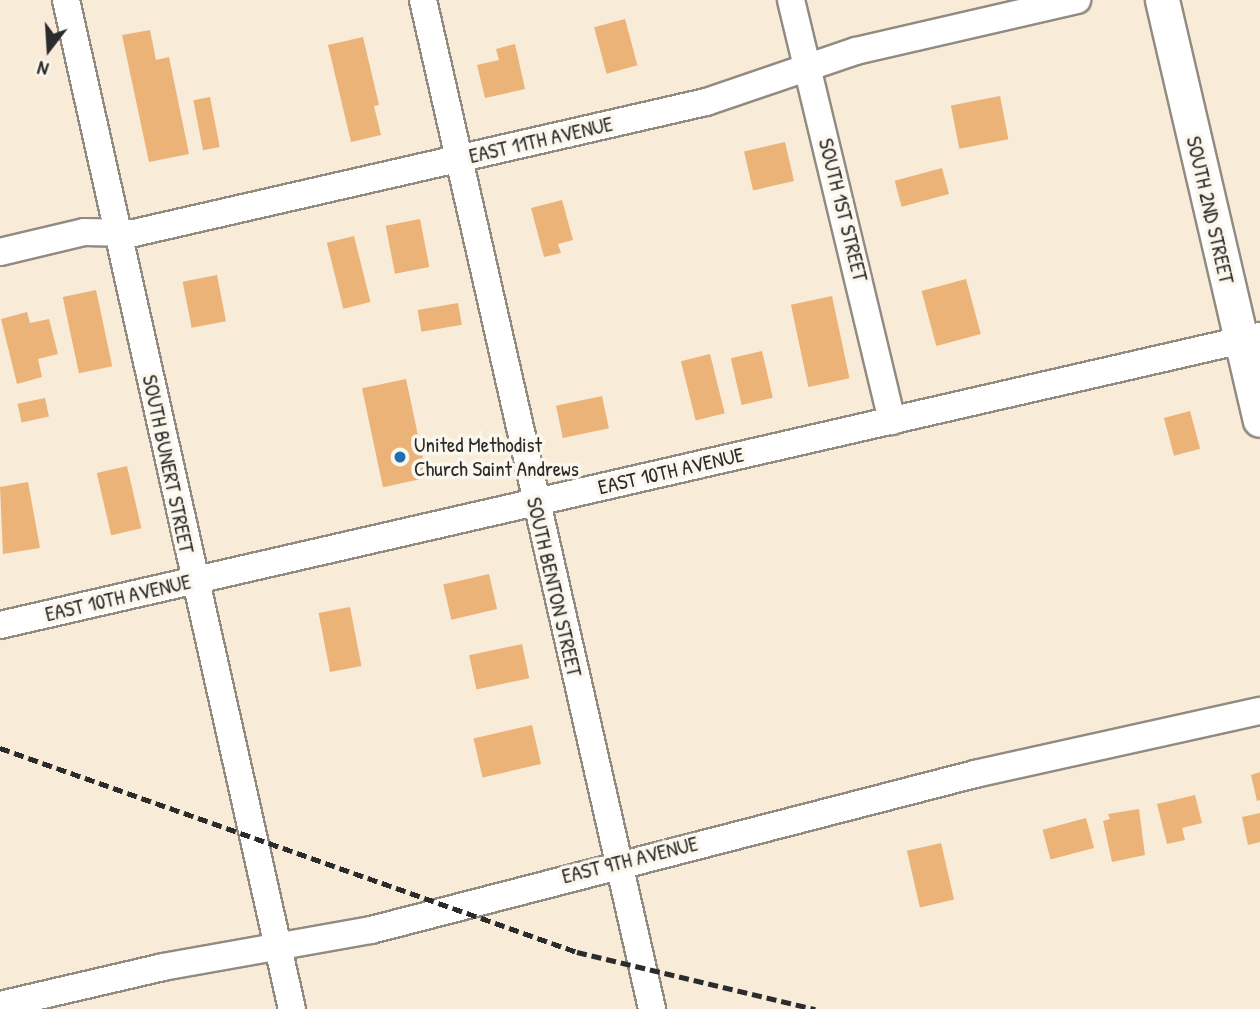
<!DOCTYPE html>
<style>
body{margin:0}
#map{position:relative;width:1260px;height:1009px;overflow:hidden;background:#f8ebd8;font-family:"Patrick Hand",sans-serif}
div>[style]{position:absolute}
.building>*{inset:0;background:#ebb378;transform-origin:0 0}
.roads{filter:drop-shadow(2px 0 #928b82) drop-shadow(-2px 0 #928b82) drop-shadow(0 2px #928b82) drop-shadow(0 -2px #928b82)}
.minor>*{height:26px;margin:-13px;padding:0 13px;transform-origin:13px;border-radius:13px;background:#fff}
.tertiary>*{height:33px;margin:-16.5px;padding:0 16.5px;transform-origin:16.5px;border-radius:16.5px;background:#fff}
.rail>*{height:5px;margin-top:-2.5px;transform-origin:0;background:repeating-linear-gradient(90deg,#2b2b2b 0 10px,transparent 0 15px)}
.dots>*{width:19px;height:19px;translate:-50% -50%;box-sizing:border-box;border:4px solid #fbf7ec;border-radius:50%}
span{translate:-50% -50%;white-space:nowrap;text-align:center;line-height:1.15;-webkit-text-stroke:7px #fbf7ec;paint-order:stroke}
.street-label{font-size:21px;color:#2b2b2b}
.poi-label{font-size:21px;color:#2b2b2b}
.left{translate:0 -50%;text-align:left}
.north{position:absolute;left:14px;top:14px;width:70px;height:70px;-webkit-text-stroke:5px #fbf7ec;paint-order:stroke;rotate:197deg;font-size:19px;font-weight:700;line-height:28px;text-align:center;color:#2b2b2b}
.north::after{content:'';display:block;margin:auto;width:24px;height:32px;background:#2b2b2b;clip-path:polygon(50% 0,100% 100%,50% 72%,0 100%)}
</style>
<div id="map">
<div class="building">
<div style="left:625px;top:19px;width:48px;height:32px;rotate:75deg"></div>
<div style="clip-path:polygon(150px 30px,156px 60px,169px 57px,189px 154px,149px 162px,122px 35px)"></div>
<div style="clip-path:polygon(363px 37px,379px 105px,374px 106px,381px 135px,351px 142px,328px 45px)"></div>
<div style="clip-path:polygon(515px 44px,525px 89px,485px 98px,477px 65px,499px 60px,496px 49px)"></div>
<div style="left:1000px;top:96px;width:44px;height:50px;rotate:79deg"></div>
<div style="left:210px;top:97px;width:51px;height:17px;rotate:79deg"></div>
<div style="left:785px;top:142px;width:40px;height:42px;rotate:77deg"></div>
<div style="left:942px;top:168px;width:27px;height:49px;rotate:75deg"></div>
<div style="clip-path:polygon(562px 200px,573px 240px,558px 244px,561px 253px,544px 257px,531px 208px)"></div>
<div style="left:420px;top:219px;width:49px;height:35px;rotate:79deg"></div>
<div style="left:354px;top:236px;width:68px;height:28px;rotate:76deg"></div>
<div style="left:217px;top:275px;width:47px;height:35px;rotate:79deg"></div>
<div style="left:966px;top:279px;width:57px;height:46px;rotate:75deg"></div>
<div style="left:96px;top:290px;width:78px;height:34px;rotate:78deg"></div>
<div style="left:832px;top:296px;width:84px;height:42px;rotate:78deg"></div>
<div style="left:458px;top:303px;width:22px;height:41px;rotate:80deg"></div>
<div style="clip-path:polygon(27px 312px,30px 323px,49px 319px,58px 354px,38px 359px,42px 377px,17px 384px,1px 319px)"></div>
<div style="left:762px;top:351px;width:48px;height:32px;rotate:77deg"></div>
<div style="left:710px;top:354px;width:61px;height:30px;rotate:76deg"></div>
<div style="left:406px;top:379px;width:101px;height:45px;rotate:78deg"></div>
<div style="left:602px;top:396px;width:33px;height:47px;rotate:78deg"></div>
<div style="left:45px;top:398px;width:19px;height:28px;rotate:78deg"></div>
<div style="left:1190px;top:411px;width:39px;height:27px;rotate:75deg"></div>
<div style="left:127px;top:466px;width:64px;height:31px;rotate:77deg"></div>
<div style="clip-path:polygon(28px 482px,40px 548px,3px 554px,0 487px)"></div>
<div style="left:489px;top:574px;width:36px;height:47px;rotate:77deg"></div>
<div style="left:350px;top:607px;width:60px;height:32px;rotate:79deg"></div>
<div style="left:522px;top:644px;width:35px;height:54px;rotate:78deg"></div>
<div style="left:532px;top:725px;width:40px;height:60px;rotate:77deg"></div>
<div style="clip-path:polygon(1260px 772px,1260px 800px,1257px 801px,1251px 775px)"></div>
<div style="clip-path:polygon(1195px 795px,1202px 823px,1182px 828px,1185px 840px,1167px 844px,1157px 804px)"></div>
<div style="clip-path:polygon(1139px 809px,1145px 855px,1112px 862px,1103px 821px,1110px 819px,1108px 814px)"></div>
<div style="clip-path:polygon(1260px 813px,1260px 842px,1248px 845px,1242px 817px)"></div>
<div style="left:1086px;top:818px;width:31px;height:45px;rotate:75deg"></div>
<div style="left:941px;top:843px;width:58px;height:35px;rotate:77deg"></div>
</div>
<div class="roads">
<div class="minor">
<div style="left:66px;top:0;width:1034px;rotate:77.38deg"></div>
<div style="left:423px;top:0;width:1035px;rotate:77.21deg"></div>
<div style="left:791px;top:0;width:433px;rotate:76.5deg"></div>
<div style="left:0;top:252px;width:86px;rotate:-13.4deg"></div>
<div style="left:84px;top:232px;width:50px;rotate:1.1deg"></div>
<div style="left:134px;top:233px;width:587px;rotate:-12.9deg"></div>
<div style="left:706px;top:102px;width:158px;rotate:-18.8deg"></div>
<div style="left:856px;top:51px;width:227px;rotate:-13deg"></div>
<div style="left:0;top:625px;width:1293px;rotate:-12.92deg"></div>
<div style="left:0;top:1005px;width:167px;rotate:-13.1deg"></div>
<div style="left:163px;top:967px;width:211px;rotate:-10.1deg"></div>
<div style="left:371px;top:930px;width:624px;rotate:-14.48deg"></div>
<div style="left:975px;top:774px;width:292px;rotate:-12.5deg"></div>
</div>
<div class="tertiary">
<div style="left:1162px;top:0;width:431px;rotate:76.9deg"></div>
</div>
</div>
<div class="rail">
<div style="left:0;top:748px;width:612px;rotate:19.47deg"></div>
<div style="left:577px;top:952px;width:245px;rotate:13.5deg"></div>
</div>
<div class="dots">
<div style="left:400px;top:457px;background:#1f6fb2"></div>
</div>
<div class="street-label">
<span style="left:541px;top:140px;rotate:-13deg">EAST 11TH AVENUE</span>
<span style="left:843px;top:210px;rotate:76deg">SOUTH 1ST STREET</span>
<span style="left:1210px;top:210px;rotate:77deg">SOUTH 2ND STREET</span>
<span style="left:168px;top:464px;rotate:78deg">SOUTH BUNERT STREET</span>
<span style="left:671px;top:471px;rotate:-13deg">EAST 10TH AVENUE</span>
<span style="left:554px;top:587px;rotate:77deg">SOUTH BENTON STREET</span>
<span style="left:118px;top:598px;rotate:-13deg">EAST 10TH AVENUE</span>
<span style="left:630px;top:860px;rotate:-14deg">EAST 9TH AVENUE</span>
</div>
<div class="poi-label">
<span class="left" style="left:414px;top:457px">United Methodist<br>Church Saint Andrews</span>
</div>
<div class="north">N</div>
</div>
